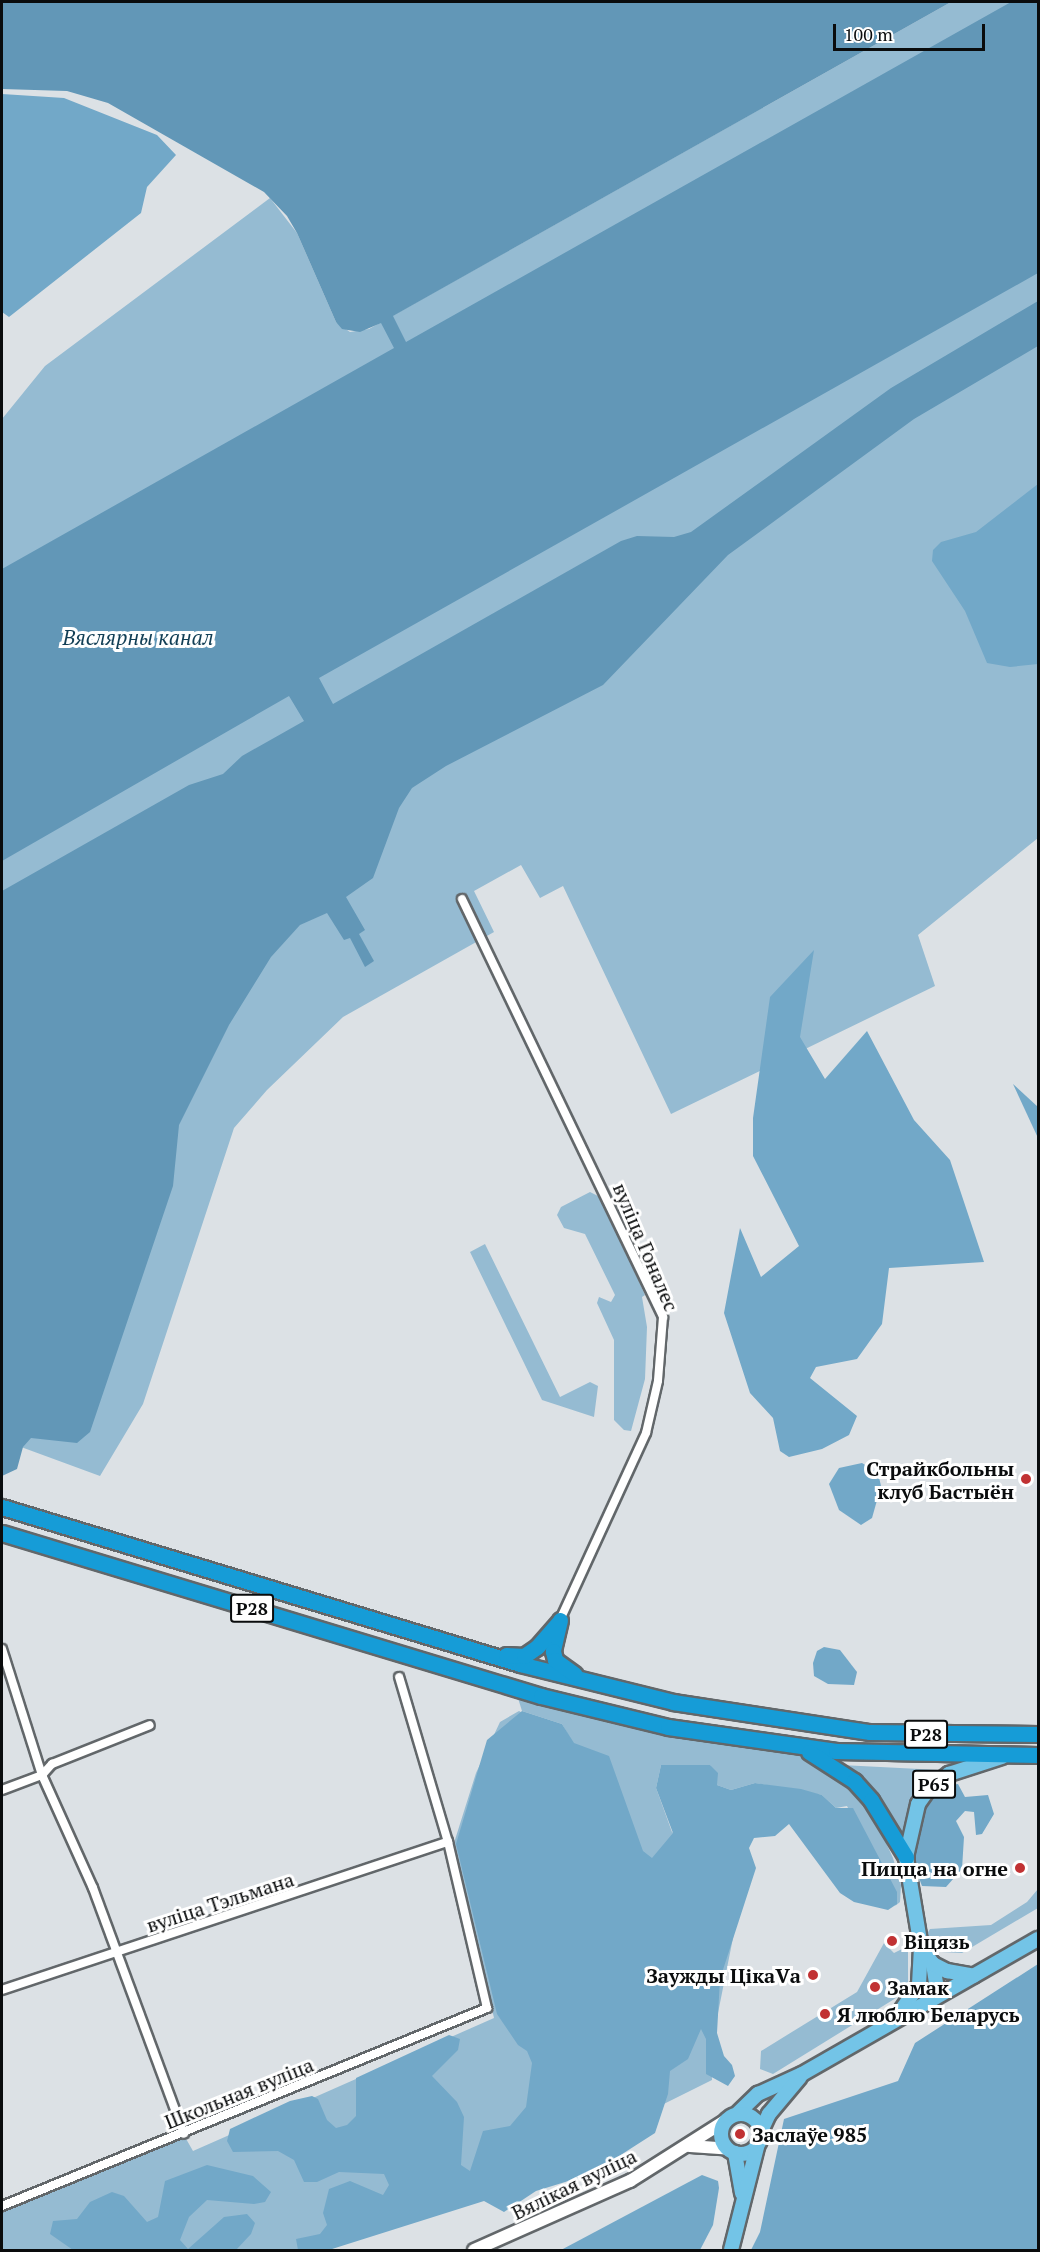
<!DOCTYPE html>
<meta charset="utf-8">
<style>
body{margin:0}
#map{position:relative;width:1040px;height:2252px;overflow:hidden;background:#dce1e5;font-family:"PT Serif",serif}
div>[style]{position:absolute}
.green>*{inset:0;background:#95bbd2}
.forest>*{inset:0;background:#72a8c8}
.water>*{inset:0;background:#6297b7}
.roads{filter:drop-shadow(2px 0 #62676a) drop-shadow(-2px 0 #62676a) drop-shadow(0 2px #62676a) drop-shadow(0 -2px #62676a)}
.street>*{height:8px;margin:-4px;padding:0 4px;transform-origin:4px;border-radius:4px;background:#fff}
.secondary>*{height:12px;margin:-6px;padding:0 6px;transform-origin:6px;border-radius:6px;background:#fff}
.primary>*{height:14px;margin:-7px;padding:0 7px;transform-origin:7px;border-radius:7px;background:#73c4e7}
.primary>.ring{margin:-7px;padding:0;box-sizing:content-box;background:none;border:14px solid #73c4e7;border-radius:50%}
.highway>*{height:15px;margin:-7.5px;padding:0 7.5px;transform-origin:7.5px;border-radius:7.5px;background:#169cd7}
.dots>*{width:16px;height:16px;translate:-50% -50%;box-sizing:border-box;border:3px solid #fff;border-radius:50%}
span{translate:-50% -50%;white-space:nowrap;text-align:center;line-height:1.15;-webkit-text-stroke:6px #fff;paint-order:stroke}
.shield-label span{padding:2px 4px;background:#fff;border:2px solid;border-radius:4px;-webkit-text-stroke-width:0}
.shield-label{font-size:18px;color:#0a0c0d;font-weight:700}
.street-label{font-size:20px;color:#0a0c0d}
.poi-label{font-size:20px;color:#0a0c0d;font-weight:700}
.right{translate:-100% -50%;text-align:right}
.left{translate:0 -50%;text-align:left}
.water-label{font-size:21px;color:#113e55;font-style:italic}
.frame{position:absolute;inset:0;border:3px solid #0a0c0d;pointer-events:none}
.scale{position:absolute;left:833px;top:24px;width:152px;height:27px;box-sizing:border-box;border:3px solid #0a0c0d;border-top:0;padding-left:8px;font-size:18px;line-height:21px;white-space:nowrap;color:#0a0c0d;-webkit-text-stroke:4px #fff;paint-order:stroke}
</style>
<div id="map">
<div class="green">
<div style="clip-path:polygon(951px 2px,1038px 2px,1038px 838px,918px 935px,935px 986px,671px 1114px,563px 886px,540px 898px,521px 865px,474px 891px,494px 932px,343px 1017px,267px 1090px,234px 1128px,143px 1404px,100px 1476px,2px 1440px,2px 419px,45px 366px,270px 198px,297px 233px,336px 322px,350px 332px,369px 329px)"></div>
<div style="clip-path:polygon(590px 1192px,602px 1198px,645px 1295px,642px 1297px,647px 1327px,645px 1379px,631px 1431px,624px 1430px,614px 1420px,614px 1340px,597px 1303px,599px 1297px,611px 1302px,615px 1295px,585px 1234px,564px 1228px,557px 1215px,561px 1207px)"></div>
<div style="clip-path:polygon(485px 1244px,560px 1397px,590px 1382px,598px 1386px,594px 1417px,542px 1400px,470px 1252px)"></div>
<div style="clip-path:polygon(517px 1695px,651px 1732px,808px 1756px,843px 1776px,872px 1812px,893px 1858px,901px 1885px,900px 1902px,895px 1906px,897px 1903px,847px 1806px,836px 1808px,822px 1795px,755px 1783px,731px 1790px,717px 1785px,710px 1765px,661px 1765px,656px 1788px,672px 1832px,746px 1873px,711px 2048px,712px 2080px,479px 2196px,328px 2250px,2px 2250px,2px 2211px,185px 2137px,193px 2151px,494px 2018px,454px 1843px,476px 1773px,500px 1722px,519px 1711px,570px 1738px,562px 1724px,522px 1711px)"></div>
<div style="clip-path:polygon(841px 1765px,939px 1770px,904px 1842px,884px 1805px)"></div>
<div style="clip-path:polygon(1038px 1889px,1038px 1908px,962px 1953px,941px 1952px,928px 1943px,925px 1937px,930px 1929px,991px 1925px,1027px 1902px)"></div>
<div style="clip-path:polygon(884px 1943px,894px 1953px,908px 1946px,908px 1982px,896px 1998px,773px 2074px,760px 2069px,761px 2051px,857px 1992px)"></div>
</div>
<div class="forest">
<div style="clip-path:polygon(2px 94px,64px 98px,157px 135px,176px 155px,147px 187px,141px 213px,9px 317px,2px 312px)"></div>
<div style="clip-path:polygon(1038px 484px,1038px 664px,1010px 667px,987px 663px,965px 611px,932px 561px,933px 550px,941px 542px,976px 532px)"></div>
<div style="clip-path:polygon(814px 950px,800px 1037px,825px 1079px,867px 1031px,914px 1120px,950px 1160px,984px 1262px,889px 1268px,882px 1324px,857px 1359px,816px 1367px,810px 1378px,857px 1416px,849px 1435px,822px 1449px,789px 1457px,780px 1451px,773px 1418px,750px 1393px,724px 1313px,740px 1228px,761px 1277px,799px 1246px,753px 1156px,753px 1118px,770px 997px)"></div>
<div style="clip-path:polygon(1013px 1084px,1038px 1107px,1038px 1138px)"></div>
<div style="clip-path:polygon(862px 1463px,878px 1473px,881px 1486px,872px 1518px,861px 1525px,839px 1510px,829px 1484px,839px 1468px)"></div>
<div style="clip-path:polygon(824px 1647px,840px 1650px,857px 1672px,854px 1685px,828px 1684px,814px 1676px,813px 1663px,817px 1651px)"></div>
<div style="clip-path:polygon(522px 1711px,562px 1724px,574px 1743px,609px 1756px,643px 1851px,652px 1858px,673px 1833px,656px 1788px,661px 1765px,710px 1765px,718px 1773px,717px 1785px,731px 1790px,755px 1783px,801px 1789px,822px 1795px,836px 1808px,853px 1808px,897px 1892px,897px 1904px,888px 1910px,854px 1902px,840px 1893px,789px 1824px,775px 1836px,754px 1838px,749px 1848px,756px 1868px,720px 1979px,717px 2033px,724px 2056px,732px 2065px,735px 2076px,728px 2086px,706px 2074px,706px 2039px,701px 2029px,688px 2059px,670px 2071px,668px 2094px,655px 2133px,591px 2174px,536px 2191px,504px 2212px,484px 2201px,332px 2249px,298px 2250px,296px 2239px,320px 2234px,327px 2225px,323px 2213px,329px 2189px,350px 2181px,383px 2195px,389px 2185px,384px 2174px,339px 2172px,317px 2182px,304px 2182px,294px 2160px,278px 2151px,233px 2152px,227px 2141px,230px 2129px,290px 2101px,312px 2096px,318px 2099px,327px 2120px,336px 2128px,347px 2125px,356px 2116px,356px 2078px,449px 2035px,460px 2039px,458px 2050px,432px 2076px,457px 2102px,464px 2117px,461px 2165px,470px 2171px,483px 2131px,510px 2126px,526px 2107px,532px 2063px,527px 2051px,518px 2045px,497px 2014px,456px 1844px,487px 1740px)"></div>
<div style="clip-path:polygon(958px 1784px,965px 1797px,988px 1795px,994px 1814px,982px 1834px,976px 1835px,974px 1812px,965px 1811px,956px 1821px,964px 1837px,962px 1869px,946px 1887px,922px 1886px,914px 1865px,915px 1840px,924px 1807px,942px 1786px)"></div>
<div style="clip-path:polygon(1038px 1964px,1038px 2250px,751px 2250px,760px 2232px,784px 2119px,898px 2081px,915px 2043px)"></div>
<div style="clip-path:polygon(207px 2165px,253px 2176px,271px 2192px,265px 2202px,254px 2204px,207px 2200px,189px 2217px,180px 2240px,188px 2249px,224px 2217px,247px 2214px,255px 2223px,251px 2234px,236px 2250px,73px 2250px,50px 2234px,53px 2221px,77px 2219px,90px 2202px,112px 2192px,124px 2196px,147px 2222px,158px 2217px,165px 2181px)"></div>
<div style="clip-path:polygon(702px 2175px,718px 2181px,719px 2188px,713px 2225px,700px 2250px,561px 2250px)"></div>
</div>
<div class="water">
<div style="clip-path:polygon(2px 2px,951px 2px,393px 316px,406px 342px,1011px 2px,1038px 2px,1038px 273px,319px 678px,333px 704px,621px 541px,637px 536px,674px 537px,691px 532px,891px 388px,1038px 301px,1038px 346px,914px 419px,728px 555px,603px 685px,446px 766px,412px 788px,399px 808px,373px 878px,346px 897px,365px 930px,359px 934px,374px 961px,365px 967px,350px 938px,344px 940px,327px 913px,300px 925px,271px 957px,229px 1025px,179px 1125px,173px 1186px,90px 1432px,77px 1443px,31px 1438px,23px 1447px,17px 1469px,2px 1476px,2px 891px,189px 785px,223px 774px,242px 756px,304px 721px,289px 696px,2px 861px,2px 569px,394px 348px,381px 323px,360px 332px,342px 329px,336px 322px,297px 233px,287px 216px,264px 192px,108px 103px,67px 91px,2px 89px)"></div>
</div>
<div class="roads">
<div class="street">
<div style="left:462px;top:899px;width:464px;rotate:64.3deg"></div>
<div style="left:663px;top:1317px;width:64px;rotate:94.5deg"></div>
<div style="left:658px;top:1381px;width:53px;rotate:103deg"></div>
<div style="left:646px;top:1433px;width:206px;rotate:114.7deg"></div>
<div style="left:2px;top:1649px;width:132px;rotate:72.4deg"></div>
<div style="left:42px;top:1775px;width:124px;rotate:65.7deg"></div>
<div style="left:93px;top:1888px;width:262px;rotate:69.7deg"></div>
<div style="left:2px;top:1790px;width:43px;rotate:-20.6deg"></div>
<div style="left:42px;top:1775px;width:15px;rotate:-48deg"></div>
<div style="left:52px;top:1764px;width:105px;rotate:-21.7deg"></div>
<div style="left:2px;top:1990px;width:470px;rotate:-18.4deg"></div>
<div style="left:2px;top:2206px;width:524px;rotate:-22.21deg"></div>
<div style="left:487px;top:2008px;width:171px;rotate:-103.2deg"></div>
<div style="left:448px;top:1842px;width:172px;rotate:-106.5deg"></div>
</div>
<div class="secondary">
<div style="left:689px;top:2146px;width:39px;rotate:4deg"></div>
<div style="left:474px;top:2250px;width:171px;rotate:-23.9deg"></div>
<div style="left:630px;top:2181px;width:112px;rotate:-32.3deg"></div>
</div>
<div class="primary">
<div style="left:921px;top:1947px;width:21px;rotate:55deg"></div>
<div style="left:933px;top:1964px;width:32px;rotate:81deg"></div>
<div style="left:933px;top:1964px;width:16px;rotate:27deg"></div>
<div style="left:947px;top:1971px;width:27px;rotate:10deg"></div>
<div style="left:900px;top:2012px;width:33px;rotate:-55deg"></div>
<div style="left:919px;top:1985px;width:38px;rotate:-87deg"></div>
<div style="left:921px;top:1947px;width:91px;rotate:-99.5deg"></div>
<div style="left:906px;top:1857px;width:54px;rotate:-77.2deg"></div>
<div style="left:918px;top:1804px;width:16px;rotate:-55deg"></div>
<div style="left:927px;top:1791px;width:28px;rotate:-38deg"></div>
<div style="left:949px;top:1774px;width:56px;rotate:-17.8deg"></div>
<div style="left:738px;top:2113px;width:28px;rotate:-44deg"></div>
<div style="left:758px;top:2094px;width:48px;rotate:-24.4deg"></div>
<div style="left:802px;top:2074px;width:272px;rotate:-29.8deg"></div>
<div class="ring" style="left:721px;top:2114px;width:26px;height:26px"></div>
<div style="left:761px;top:2131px;width:19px;rotate:-65deg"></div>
<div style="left:769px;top:2114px;width:48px;rotate:-50deg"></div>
<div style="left:735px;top:2153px;width:41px;rotate:80.1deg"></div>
<div style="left:731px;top:2250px;width:106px;rotate:-75.8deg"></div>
</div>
<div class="highway">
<div style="left:2px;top:1507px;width:541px;rotate:16.86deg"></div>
<div style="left:520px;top:1664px;width:158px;rotate:13.9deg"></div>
<div style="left:673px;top:1702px;width:199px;rotate:8.7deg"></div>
<div style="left:870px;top:1732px;width:168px;rotate:0.7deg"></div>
<div style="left:2px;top:1533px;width:563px;rotate:16.83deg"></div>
<div style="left:541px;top:1696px;width:131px;rotate:13.7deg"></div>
<div style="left:668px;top:1727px;width:170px;rotate:8.1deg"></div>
<div style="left:836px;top:1751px;width:202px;rotate:1.1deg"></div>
<div style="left:560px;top:1620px;width:32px;rotate:103deg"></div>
<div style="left:553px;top:1651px;width:9px;rotate:77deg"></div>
<div style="left:555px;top:1660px;width:24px;rotate:36deg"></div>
<div style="left:506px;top:1655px;width:18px;rotate:3deg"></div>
<div style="left:524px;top:1656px;width:16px;rotate:-35deg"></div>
<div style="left:537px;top:1647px;width:32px;rotate:-49deg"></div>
<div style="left:809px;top:1752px;width:54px;rotate:32.8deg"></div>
<div style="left:854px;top:1781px;width:25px;rotate:48deg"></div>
<div style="left:871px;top:1800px;width:67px;rotate:58.4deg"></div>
</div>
</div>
<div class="dots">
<div style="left:1026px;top:1479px;background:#c13233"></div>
<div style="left:1020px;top:1868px;background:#c13233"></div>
<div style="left:892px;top:1941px;background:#c13233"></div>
<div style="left:813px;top:1975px;background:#c13233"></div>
<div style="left:875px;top:1987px;background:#c13233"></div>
<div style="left:825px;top:2014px;background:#c13233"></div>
<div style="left:740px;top:2134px;background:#c13233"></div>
</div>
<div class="shield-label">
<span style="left:252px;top:1608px">Р28</span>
<span style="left:926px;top:1734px">Р28</span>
<span style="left:934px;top:1784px">Р65</span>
</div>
<div class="street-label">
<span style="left:646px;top:1247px;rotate:67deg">вуліца Гоналес</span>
<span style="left:220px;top:1902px;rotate:-18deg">вуліца Тэльмана</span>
<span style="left:239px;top:2093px;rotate:-22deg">Школьная вуліца</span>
<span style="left:574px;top:2184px;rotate:-26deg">Вялікая вуліца</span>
</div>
<div class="poi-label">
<span class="right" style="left:1014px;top:1480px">Страйкбольны<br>клуб Бастыён</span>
<span class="right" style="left:1008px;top:1868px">Пицца на огне</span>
<span class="left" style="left:904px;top:1941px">Віцязь</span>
<span class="right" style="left:801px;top:1975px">Заужды ЦікаVа</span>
<span class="left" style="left:887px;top:1987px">Замак</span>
<span class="left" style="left:837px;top:2014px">Я люблю Беларусь</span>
<span class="left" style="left:752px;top:2134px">Заслаўе 985</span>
</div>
<div class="water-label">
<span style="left:138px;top:637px">Вяслярны канал</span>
</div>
<div class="frame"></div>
<div class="scale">100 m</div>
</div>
